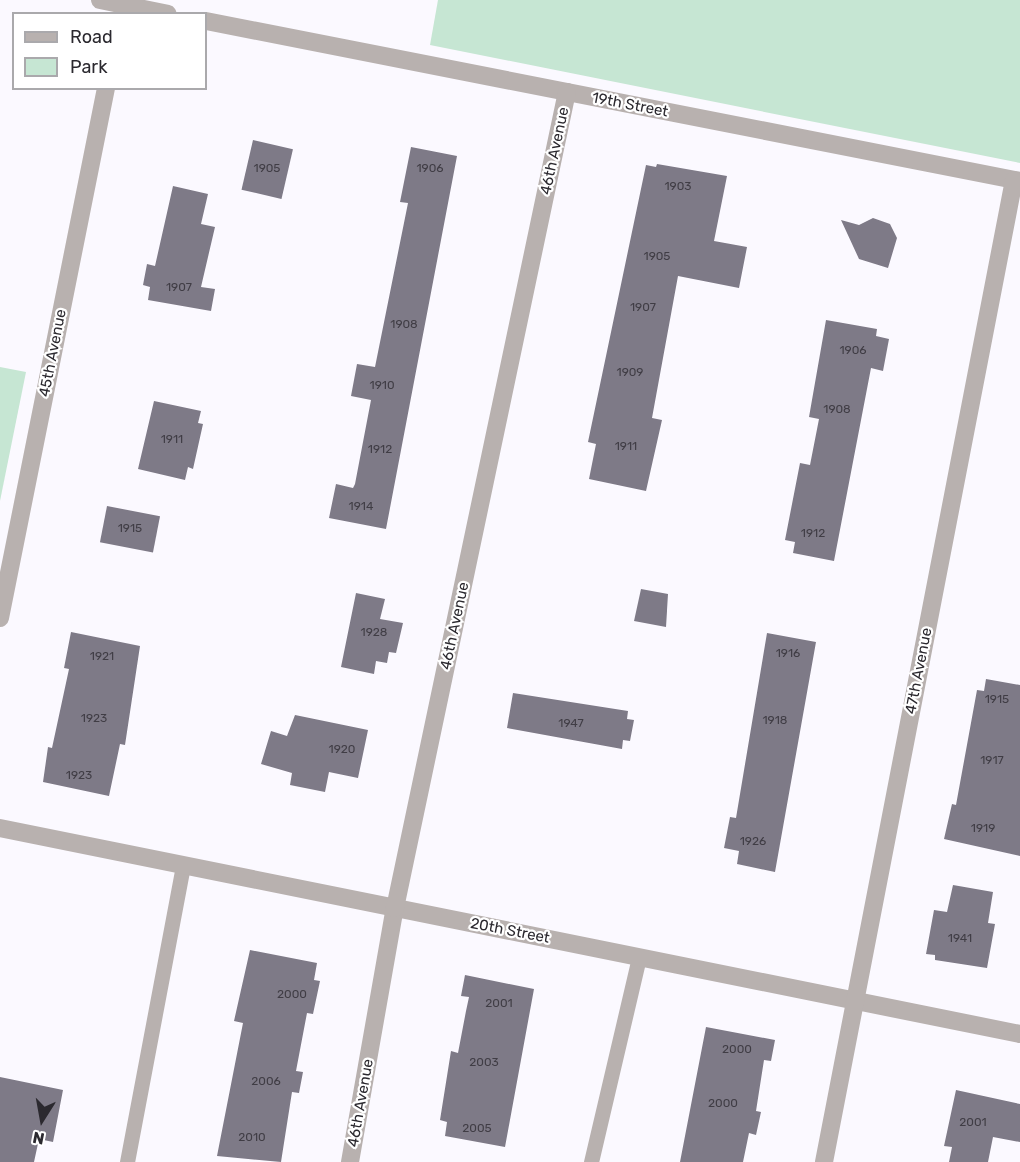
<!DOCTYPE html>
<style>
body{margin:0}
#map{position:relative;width:1020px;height:1162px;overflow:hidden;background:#fbf9ff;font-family:Rubik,sans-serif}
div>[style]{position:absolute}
.green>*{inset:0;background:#c6e6d3}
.building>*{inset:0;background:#7e7a87;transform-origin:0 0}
.lane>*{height:15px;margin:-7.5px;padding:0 7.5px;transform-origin:7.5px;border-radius:7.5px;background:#b8b1af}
.street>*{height:18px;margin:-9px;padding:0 9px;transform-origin:9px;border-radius:9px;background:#b8b1af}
span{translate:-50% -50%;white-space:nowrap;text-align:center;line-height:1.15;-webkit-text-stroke:4.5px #fff;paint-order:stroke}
.number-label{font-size:12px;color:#403d45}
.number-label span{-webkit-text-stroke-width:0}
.street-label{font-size:15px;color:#2b292f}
.legend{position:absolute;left:12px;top:12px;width:195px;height:78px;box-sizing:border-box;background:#fff;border:2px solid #aaa9ac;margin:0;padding:8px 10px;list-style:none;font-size:18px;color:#2b292f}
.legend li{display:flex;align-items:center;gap:12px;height:30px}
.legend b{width:30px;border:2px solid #aaa9ac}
.north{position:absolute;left:12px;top:1090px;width:60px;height:60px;-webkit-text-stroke:4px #fff;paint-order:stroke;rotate:191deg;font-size:16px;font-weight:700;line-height:24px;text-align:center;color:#2b292f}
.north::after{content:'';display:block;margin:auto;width:21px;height:27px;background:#2b292f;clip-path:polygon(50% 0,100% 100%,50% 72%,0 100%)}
</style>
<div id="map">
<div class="green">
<div style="clip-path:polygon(438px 0,1020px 0,1020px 163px,430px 45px)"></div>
<div style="clip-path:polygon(0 367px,26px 372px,0 501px)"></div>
</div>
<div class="building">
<div style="left:253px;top:140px;width:41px;height:51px;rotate:13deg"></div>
<div style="clip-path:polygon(411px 147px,457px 156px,386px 529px,329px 518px,336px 484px,353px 488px,355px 484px,371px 400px,351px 396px,357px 364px,375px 367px,408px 203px,400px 202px)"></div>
<div style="clip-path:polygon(657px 164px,727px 176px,714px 241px,747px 247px,739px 288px,678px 276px,652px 418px,662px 420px,646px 491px,589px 479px,596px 444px,588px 442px,646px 165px,656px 167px)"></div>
<div style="clip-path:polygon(173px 186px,208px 194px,201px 224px,215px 227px,201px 287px,215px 289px,211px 311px,148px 300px,150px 287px,143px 285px,147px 264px,155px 266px)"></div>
<div style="clip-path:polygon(873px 218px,890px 224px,897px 238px,888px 268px,859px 259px,841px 220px,859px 225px)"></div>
<div style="clip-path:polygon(826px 320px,877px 329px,876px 336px,889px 339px,883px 371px,871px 368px,834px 561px,793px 553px,795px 542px,785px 540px,800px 463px,810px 465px,819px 419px,809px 417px)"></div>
<div style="clip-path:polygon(154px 401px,201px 411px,198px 423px,203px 424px,193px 469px,188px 467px,185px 480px,138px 469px)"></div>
<div style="left:107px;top:506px;width:54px;height:37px;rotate:11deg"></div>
<div style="clip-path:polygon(641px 589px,668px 594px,666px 627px,634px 621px)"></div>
<div style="clip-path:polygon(356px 593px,385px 599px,380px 619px,403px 623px,396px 653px,389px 652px,387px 663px,376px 661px,374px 674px,341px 667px)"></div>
<div style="clip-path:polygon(71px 632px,140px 646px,125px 745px,120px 744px,109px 796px,43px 782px,48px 747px,52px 748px,69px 669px,64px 668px)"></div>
<div style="clip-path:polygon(767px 633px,816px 642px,775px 872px,737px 864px,739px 851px,724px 848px,730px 817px,736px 818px)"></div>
<div style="clip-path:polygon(986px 679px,1020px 685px,1020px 856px,944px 839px,952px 804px,956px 805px,977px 690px,984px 691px)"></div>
<div style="clip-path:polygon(513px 693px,628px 711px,627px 719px,634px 720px,630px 741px,623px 740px,622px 749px,507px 728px)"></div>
<div style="clip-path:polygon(295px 715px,368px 730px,358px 778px,329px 772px,325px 792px,290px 785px,292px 773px,261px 764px,271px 731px,287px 736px)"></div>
<div style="clip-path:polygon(953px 885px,993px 892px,988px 923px,995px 924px,987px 968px,935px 960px,935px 955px,926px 954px,934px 910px,947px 912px)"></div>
<div style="clip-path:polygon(250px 950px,317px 963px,314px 980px,320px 981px,313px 1014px,307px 1013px,296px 1071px,303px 1072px,299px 1093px,292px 1092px,281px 1162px,217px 1156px,243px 1023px,234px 1021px)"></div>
<div style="clip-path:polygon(465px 975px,534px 989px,505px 1147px,445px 1136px,447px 1122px,440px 1120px,451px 1051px,458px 1053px,466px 1011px,469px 997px,461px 996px)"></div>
<div style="clip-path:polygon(706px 1027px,775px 1040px,771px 1061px,764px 1060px,756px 1111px,761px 1112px,756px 1135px,749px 1133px,743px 1162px,680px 1162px)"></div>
<div style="clip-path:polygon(0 1077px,63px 1090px,53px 1142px,39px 1139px,34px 1162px,0 1162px)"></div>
<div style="clip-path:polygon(956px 1090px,1020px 1104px,1020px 1142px,993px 1137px,988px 1162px,949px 1162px,952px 1147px,944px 1146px)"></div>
</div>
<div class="lane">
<div style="left:127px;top:1162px;width:302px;rotate:-79.3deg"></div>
<div style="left:591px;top:1162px;width:211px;rotate:-76.8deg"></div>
</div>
<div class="street">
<div style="left:100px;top:0;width:69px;rotate:11.6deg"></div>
<div style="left:206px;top:21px;width:830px;rotate:11.12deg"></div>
<div style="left:0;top:618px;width:540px;rotate:-78.69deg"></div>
<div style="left:0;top:828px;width:1041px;rotate:11.42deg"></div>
<div style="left:350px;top:1162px;width:258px;rotate:-80deg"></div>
<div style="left:395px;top:908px;width:834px;rotate:-78.1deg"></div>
<div style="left:824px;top:1162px;width:1000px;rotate:-79.05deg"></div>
</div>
<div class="number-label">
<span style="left:267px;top:169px">1905</span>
<span style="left:430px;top:169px">1906</span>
<span style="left:678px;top:187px">1903</span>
<span style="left:657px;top:257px">1905</span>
<span style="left:179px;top:288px">1907</span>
<span style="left:643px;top:308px">1907</span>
<span style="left:404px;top:325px">1908</span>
<span style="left:853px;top:351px">1906</span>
<span style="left:630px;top:373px">1909</span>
<span style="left:382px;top:386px">1910</span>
<span style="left:837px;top:410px">1908</span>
<span style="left:172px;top:440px">1911</span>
<span style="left:626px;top:447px">1911</span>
<span style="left:380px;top:450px">1912</span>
<span style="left:361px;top:507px">1914</span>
<span style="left:130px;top:529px">1915</span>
<span style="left:813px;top:534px">1912</span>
<span style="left:374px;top:633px">1928</span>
<span style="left:788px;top:654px">1916</span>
<span style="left:102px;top:657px">1921</span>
<span style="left:997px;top:700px">1915</span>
<span style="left:94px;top:719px">1923</span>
<span style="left:775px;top:721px">1918</span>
<span style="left:571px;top:724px">1947</span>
<span style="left:342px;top:750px">1920</span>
<span style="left:992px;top:761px">1917</span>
<span style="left:79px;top:776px">1923</span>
<span style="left:983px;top:829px">1919</span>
<span style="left:753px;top:842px">1926</span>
<span style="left:960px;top:939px">1941</span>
<span style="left:292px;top:995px">2000</span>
<span style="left:499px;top:1004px">2001</span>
<span style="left:737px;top:1050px">2000</span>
<span style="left:484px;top:1063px">2003</span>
<span style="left:266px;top:1082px">2006</span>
<span style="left:723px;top:1104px">2000</span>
<span style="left:973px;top:1123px">2001</span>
<span style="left:477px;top:1129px">2005</span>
<span style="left:252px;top:1138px">2010</span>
</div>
<div class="street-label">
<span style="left:630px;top:105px;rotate:11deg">19th Street</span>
<span style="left:555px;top:151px;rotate:-78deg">46th Avenue</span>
<span style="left:53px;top:353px;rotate:-79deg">45th Avenue</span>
<span style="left:455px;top:626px;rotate:-78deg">46th Avenue</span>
<span style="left:919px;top:671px;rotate:-79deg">47th Avenue</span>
<span style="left:510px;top:931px;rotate:11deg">20th Street</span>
<span style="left:361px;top:1103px;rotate:-80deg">46th Avenue</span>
</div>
<ul class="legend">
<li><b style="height:8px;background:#b8b1af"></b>Road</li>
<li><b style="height:16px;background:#c6e6d3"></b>Park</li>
</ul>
<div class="north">N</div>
</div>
